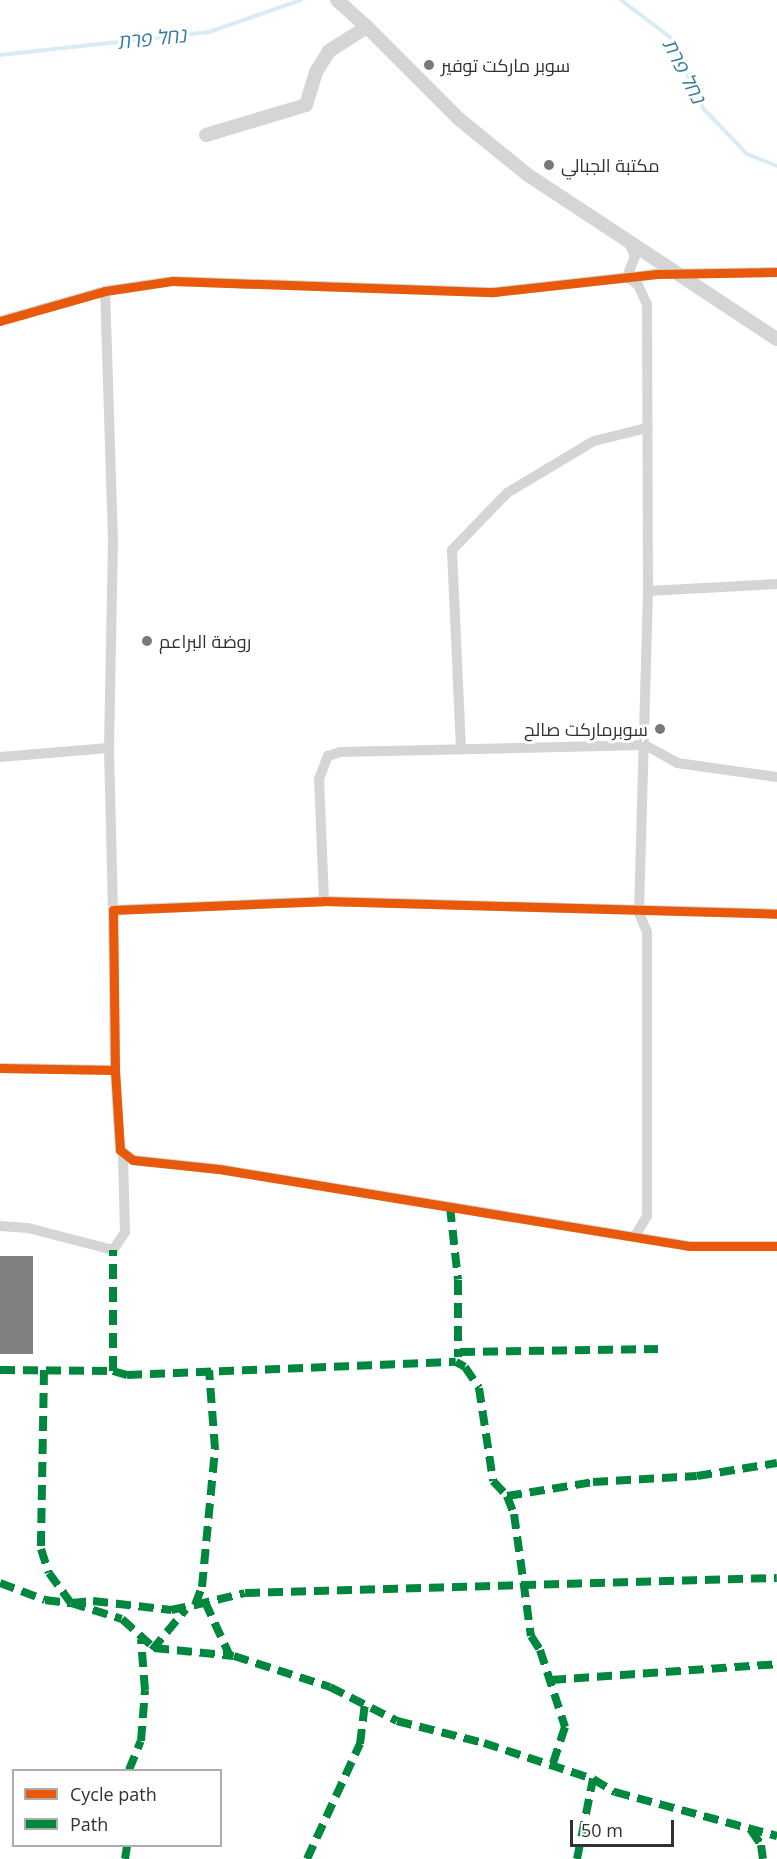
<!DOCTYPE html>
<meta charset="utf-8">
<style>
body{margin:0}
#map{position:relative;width:777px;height:1859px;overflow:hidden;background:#fff;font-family:"Open Sans",Cairo,Heebo,sans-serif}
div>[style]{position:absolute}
.stream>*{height:4px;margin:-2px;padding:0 2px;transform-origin:2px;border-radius:2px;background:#d8ecf4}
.building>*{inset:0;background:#808080;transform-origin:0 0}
.minor>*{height:10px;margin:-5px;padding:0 5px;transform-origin:5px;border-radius:5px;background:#d5d5d5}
.tertiary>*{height:14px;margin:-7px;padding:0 7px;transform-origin:7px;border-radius:7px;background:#d5d5d5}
.quiet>*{height:8px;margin-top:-4px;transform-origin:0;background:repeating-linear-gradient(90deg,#00873e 0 15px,transparent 0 23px)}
.cycleway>*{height:9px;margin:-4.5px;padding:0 4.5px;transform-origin:4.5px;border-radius:4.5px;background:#e8590c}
.dots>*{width:16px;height:16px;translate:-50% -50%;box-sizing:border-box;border:3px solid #fff;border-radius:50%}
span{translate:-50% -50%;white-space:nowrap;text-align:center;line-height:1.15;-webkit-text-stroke:6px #fff;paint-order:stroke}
.poi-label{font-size:18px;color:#313131}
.left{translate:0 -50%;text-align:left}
.right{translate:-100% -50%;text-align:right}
.water-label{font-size:20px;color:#357d9c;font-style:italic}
.legend{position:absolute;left:12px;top:1769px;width:210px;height:78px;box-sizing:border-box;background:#fff;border:2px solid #adadad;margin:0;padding:8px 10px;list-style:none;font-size:18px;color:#313131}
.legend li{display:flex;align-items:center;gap:12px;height:30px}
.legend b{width:30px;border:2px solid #adadad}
.scale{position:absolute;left:570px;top:1820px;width:104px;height:27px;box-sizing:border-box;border:3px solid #313131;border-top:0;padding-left:8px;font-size:18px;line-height:21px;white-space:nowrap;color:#313131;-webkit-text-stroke:4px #fff;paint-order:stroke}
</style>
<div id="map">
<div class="stream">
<div style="left:621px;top:0;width:61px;rotate:37.1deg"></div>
<div style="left:670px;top:37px;width:78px;rotate:65.1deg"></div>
<div style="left:703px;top:108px;width:64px;rotate:46.3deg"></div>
<div style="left:747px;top:154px;width:32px;rotate:22deg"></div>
<div style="left:0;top:55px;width:210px;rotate:-6.3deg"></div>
<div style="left:209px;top:32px;width:97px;rotate:-19.2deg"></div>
</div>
<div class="building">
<div style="left:0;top:1256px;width:33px;height:98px"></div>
</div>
<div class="minor">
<div style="left:627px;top:277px;width:14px;rotate:36deg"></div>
<div style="left:638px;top:285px;width:21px;rotate:65deg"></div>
<div style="left:647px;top:304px;width:287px;rotate:89.8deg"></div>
<div style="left:648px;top:591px;width:129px;rotate:-3.1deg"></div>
<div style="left:627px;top:277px;width:22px;rotate:-69deg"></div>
<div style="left:635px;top:256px;width:17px;rotate:-115deg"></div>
<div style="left:0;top:321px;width:109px;rotate:-15.9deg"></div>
<div style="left:105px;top:291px;width:69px;rotate:-8.4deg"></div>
<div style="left:173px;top:281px;width:321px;rotate:2deg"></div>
<div style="left:494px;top:292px;width:164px;rotate:-6.3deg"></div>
<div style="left:657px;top:274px;width:120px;rotate:-1deg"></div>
<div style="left:109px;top:748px;width:162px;rotate:88.6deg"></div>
<div style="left:461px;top:749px;width:199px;rotate:-92.6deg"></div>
<div style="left:452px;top:550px;width:79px;rotate:-46deg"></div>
<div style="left:507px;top:493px;width:101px;rotate:-30.9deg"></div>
<div style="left:594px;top:441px;width:55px;rotate:-13.8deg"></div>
<div style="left:0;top:757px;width:109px;rotate:-4.7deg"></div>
<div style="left:109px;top:748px;width:206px;rotate:-88.9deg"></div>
<div style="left:113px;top:542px;width:251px;rotate:-91.8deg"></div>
<div style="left:324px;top:901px;width:122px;rotate:-92.3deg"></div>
<div style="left:319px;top:779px;width:25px;rotate:-69deg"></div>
<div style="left:328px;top:756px;width:13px;rotate:-18deg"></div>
<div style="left:340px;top:752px;width:305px;rotate:-1.3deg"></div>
<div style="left:645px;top:745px;width:37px;rotate:29deg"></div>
<div style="left:677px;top:763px;width:101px;rotate:8deg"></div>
<div style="left:0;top:1068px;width:115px;rotate:1deg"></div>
<div style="left:115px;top:1070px;width:80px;rotate:86.4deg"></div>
<div style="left:120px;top:1150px;width:16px;rotate:38deg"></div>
<div style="left:133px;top:1160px;width:86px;rotate:6deg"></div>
<div style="left:219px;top:1169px;width:476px;rotate:9.3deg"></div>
<div style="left:689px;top:1246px;width:88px"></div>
<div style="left:115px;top:1070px;width:160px;rotate:-90.7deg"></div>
<div style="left:113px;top:910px;width:211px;rotate:-2.4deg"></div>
<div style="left:324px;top:901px;width:453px;rotate:1.6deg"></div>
<div style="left:0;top:1226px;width:28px;rotate:4deg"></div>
<div style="left:28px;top:1228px;width:88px;rotate:14.5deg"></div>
<div style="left:113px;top:1250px;width:22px;rotate:-56deg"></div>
<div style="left:125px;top:1232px;width:79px;rotate:-91.5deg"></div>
<div style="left:635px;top:1236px;width:23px;rotate:-59deg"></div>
<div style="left:647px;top:1216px;width:284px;rotate:-90deg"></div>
<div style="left:647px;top:932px;width:21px;rotate:-113deg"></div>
<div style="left:639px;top:913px;width:322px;rotate:-88.4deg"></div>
</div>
<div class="tertiary">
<div style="left:337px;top:0;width:40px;rotate:42deg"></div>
<div style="left:206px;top:135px;width:104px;rotate:-16.7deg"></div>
<div style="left:306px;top:105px;width:34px;rotate:-73deg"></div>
<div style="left:316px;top:72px;width:25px;rotate:-58deg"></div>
<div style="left:329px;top:51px;width:45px;rotate:-32.3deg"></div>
<div style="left:367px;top:27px;width:130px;rotate:45deg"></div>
<div style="left:459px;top:119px;width:89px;rotate:39.1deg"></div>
<div style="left:528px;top:175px;width:298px;rotate:33.4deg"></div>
</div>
<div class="quiet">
<div style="left:450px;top:1207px;width:73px;rotate:83.7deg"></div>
<div style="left:458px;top:1280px;width:77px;rotate:90deg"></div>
<div style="left:460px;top:1352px;width:198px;rotate:-0.9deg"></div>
<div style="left:0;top:1370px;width:113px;rotate:0.5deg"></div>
<div style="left:113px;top:1371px;width:121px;rotate:-90deg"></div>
<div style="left:44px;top:1370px;width:179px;rotate:91deg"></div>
<div style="left:41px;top:1549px;width:25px;rotate:72deg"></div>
<div style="left:49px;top:1573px;width:37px;rotate:54deg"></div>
<div style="left:71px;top:1603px;width:22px;rotate:-5deg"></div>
<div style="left:93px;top:1601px;width:79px;rotate:6.6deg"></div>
<div style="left:171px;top:1610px;width:25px;rotate:-12deg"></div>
<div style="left:195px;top:1605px;width:19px;rotate:-69deg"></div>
<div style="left:202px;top:1587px;width:139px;rotate:-84.6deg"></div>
<div style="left:215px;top:1449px;width:79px;rotate:-94.3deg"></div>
<div style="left:113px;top:1371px;width:15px;rotate:16deg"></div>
<div style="left:127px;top:1375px;width:329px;rotate:-2.3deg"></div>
<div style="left:456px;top:1362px;width:10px;rotate:29deg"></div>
<div style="left:465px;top:1367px;width:25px;rotate:56deg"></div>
<div style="left:479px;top:1388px;width:94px;rotate:81.4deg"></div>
<div style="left:493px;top:1481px;width:21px;rotate:47deg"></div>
<div style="left:507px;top:1496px;width:19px;rotate:69deg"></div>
<div style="left:514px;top:1514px;width:123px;rotate:82.1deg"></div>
<div style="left:531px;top:1636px;width:17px;rotate:57deg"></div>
<div style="left:540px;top:1650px;width:81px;rotate:72deg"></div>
<div style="left:565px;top:1727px;width:41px;rotate:108.4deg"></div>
<div style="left:507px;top:1496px;width:87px;rotate:-9.2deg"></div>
<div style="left:593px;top:1482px;width:104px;rotate:-3.3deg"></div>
<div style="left:697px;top:1476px;width:81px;rotate:-9.2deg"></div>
<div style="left:0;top:1583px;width:48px;rotate:20.7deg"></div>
<div style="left:45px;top:1600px;width:26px;rotate:7deg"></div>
<div style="left:71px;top:1603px;width:53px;rotate:17.4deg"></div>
<div style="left:122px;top:1619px;width:43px;rotate:42.2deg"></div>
<div style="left:154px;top:1648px;width:80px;rotate:5.7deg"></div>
<div style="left:234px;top:1656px;width:101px;rotate:17.9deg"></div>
<div style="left:330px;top:1687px;width:75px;rotate:26.9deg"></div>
<div style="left:397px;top:1721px;width:90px;rotate:14.2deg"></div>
<div style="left:484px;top:1743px;width:115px;rotate:18.3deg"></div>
<div style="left:593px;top:1779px;width:26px;rotate:31deg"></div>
<div style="left:615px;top:1792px;width:168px;rotate:15.2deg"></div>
<div style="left:205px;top:1602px;width:60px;rotate:65.2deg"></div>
<div style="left:195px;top:1605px;width:51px;rotate:-13.5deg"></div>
<div style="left:245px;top:1593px;width:532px;rotate:-1.62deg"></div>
<div style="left:152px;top:1650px;width:53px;rotate:-50.3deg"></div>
<div style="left:551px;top:1680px;width:227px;rotate:-4deg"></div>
<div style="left:129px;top:1770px;width:31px;rotate:-68deg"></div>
<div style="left:141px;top:1741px;width:51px;rotate:-85.5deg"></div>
<div style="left:145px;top:1690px;width:51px;rotate:-94.5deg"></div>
<div style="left:751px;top:1830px;width:18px;rotate:56deg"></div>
<div style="left:761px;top:1845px;width:14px;rotate:82deg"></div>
<div style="left:125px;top:1859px;width:13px;rotate:-81deg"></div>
<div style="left:307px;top:1859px;width:127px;rotate:-65.3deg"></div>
<div style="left:360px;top:1744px;width:41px;rotate:-83deg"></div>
<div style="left:577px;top:1859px;width:82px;rotate:-78.7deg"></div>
</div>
<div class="cycleway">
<div style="left:0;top:321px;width:109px;rotate:-15.9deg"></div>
<div style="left:105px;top:291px;width:69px;rotate:-8.4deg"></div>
<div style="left:173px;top:281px;width:321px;rotate:2deg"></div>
<div style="left:494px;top:292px;width:164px;rotate:-6.3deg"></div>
<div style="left:657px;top:274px;width:120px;rotate:-1deg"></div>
<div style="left:0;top:1068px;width:115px;rotate:1deg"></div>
<div style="left:115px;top:1070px;width:80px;rotate:86.4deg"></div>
<div style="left:120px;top:1150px;width:16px;rotate:38deg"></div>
<div style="left:133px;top:1160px;width:86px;rotate:6deg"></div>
<div style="left:219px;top:1169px;width:476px;rotate:9.3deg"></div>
<div style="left:689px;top:1246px;width:88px"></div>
<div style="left:115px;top:1070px;width:160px;rotate:-90.7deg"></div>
<div style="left:113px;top:910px;width:211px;rotate:-2.4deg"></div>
<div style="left:324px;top:901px;width:453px;rotate:1.6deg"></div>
</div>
<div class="dots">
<div style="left:429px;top:65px;background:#797979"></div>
<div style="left:549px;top:165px;background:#797979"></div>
<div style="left:147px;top:641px;background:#797979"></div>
<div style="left:660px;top:729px;background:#797979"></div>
</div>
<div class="poi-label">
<span class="left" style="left:441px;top:65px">سوبر ماركت توفير</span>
<span class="left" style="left:561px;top:165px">مكتبة الجبالي</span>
<span class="left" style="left:159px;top:641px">روضة البراعم</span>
<span class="right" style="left:648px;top:729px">سوبرماركت صالح</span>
</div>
<div class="water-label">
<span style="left:153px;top:38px;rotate:-6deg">נחל פרת</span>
<span style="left:685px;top:72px;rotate:63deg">נחל פרת</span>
</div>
<ul class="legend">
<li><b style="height:8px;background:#e8590c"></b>Cycle path</li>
<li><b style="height:8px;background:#00873e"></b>Path</li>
</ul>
<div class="scale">50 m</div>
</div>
